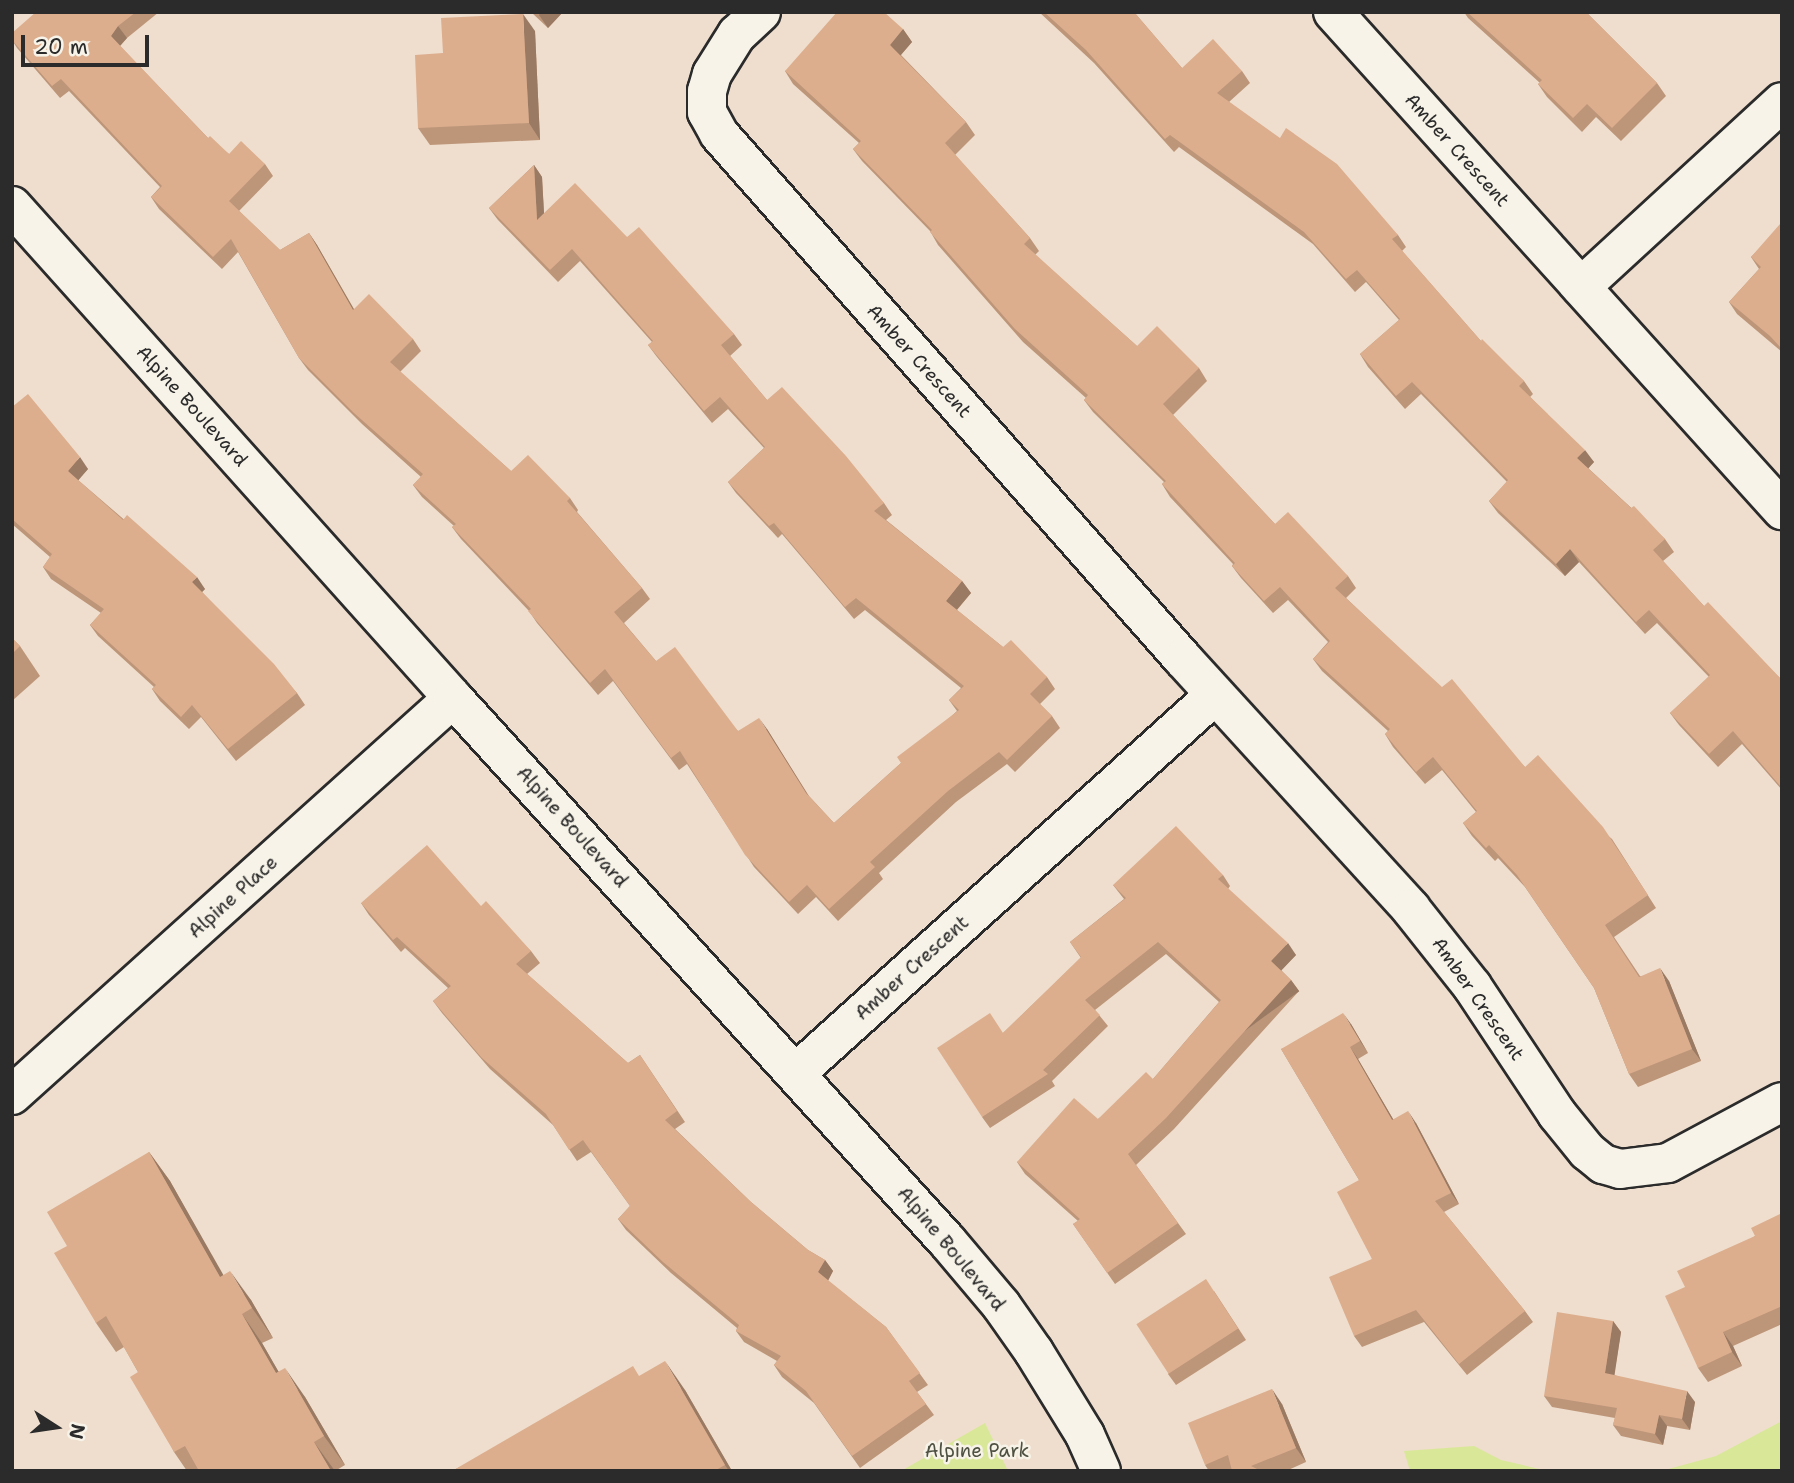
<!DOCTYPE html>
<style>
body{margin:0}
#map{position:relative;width:1794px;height:1483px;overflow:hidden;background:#efdecd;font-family:"Shantell Sans",sans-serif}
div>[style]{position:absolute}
.green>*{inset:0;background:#d9e799}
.roads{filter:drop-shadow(2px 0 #2b2b2b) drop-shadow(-2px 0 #2b2b2b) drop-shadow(0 2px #2b2b2b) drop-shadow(0 -2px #2b2b2b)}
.minor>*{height:38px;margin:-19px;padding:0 19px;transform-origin:19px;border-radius:19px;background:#f7f3e8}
.tertiary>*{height:38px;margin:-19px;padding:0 19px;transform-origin:19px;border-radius:19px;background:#f7f3e8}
.wall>*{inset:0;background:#bd967a}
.shaded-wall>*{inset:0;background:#9a7a63;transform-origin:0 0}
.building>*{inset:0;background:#dcae8e;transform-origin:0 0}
span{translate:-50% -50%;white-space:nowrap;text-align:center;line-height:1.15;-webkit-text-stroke:5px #f7f3e8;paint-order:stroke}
.street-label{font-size:19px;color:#2b2b2b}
.park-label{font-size:19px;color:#4e5141}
.frame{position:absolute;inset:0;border:14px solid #2b2b2b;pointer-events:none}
.north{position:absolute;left:21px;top:1392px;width:70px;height:70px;-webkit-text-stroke:5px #f7f3e8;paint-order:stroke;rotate:102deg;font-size:19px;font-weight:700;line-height:28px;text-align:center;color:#2b2b2b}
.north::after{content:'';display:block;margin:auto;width:24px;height:32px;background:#2b2b2b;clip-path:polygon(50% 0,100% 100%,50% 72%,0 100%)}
.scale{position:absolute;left:21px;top:35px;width:128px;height:32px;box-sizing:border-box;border:4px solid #2b2b2b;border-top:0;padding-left:9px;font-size:21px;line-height:24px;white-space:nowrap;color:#2b2b2b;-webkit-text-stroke:5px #f7f3e8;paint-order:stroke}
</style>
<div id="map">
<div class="green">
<div style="clip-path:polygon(1782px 1421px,1782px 1471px,1661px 1471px,1716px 1456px)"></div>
<div style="clip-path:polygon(985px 1423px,1008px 1471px,901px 1471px)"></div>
<div style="clip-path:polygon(1474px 1446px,1501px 1460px,1548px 1471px,1410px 1471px,1404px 1451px)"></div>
</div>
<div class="roads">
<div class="minor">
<div style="left:761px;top:12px;width:33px;rotate:137deg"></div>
<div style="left:737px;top:34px;width:47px;rotate:122deg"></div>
<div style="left:712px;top:74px;width:18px;rotate:106deg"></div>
<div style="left:707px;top:91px;width:21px;rotate:90deg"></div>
<div style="left:707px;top:112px;width:25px;rotate:61deg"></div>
<div style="left:719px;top:134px;width:701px;rotate:48.53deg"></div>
<div style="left:1183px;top:659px;width:338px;rotate:47.6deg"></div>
<div style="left:1411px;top:909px;width:98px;rotate:51.6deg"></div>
<div style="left:1472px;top:986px;width:154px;rotate:56.4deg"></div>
<div style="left:1557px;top:1114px;width:48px;rotate:51deg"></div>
<div style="left:1587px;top:1151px;width:21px;rotate:39deg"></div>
<div style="left:1603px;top:1164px;width:18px;rotate:16deg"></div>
<div style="left:1620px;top:1169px;width:48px;rotate:-7.1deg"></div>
<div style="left:1668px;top:1163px;width:129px;rotate:-28.2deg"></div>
<div style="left:1333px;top:12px;width:671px;rotate:47.96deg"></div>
<div style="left:1581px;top:287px;width:273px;rotate:-42.6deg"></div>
<div style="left:796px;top:1073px;width:564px;rotate:-42.06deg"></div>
<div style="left:12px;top:1095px;width:593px;rotate:-41.99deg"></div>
</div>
<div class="tertiary">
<div style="left:12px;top:206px;width:661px;rotate:48.13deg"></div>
<div style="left:453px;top:698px;width:734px;rotate:47.71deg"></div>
<div style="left:947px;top:1241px;width:84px;rotate:49.8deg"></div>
<div style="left:1001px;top:1305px;width:57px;rotate:54.9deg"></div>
<div style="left:1034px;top:1352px;width:97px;rotate:58.4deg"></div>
<div style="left:1085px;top:1435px;width:39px;rotate:66deg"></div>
</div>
</div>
<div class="wall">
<div style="clip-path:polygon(36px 12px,159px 12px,127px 38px,120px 46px,208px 138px,229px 154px,265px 164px,273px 176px,239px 211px,280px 250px,309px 233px,317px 245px,354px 309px,413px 339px,421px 351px,400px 372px,511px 471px,570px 498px,578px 510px,577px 512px,642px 588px,650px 599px,624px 623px,656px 661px,738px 731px,767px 729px,809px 796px,834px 823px,901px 763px,957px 711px,949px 700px,961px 688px,865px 610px,854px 619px,782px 534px,778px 538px,736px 493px,728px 482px,764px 448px,728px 409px,712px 423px,657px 357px,648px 345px,652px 342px,580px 261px,558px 282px,498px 220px,489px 208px,534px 165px,542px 177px,544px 213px,627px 237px,734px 334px,742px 345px,730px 356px,767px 400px,884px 503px,892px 515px,886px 520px,962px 581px,971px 593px,957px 610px,1003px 647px,1047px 677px,1055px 689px,1040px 704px,1052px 716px,1060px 728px,1015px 772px,1007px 764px,956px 802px,879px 873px,883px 879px,838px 921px,816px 897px,798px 914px,754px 867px,687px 764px,679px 770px,613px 681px,598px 695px,537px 623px,529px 611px,461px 539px,452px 527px,454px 526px,422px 497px,413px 485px,421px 477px,362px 424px,308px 370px,299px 358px,238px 252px,222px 269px,159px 209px,151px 197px,160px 187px,69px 91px,60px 98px,17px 48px,12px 40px)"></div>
<div style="clip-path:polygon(531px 12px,563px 12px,548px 28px)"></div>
<div style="clip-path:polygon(1039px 12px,1134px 12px,1182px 68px,1242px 71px,1250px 83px,1229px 102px,1398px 235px,1406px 247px,1402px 251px,1481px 341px,1524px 381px,1533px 394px,1530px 397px,1594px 462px,1588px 468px,1665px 539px,1674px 552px,1663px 561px,1704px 606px,1782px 680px,1782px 790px,1742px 744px,1718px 767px,1679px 725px,1670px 713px,1709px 677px,1657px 623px,1645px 634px,1579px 562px,1565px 576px,1498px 513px,1489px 501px,1507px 482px,1421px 394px,1405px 409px,1368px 367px,1360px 354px,1399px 320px,1366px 282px,1355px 292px,1313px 244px,1179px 147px,1174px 152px,1094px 63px)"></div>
<div style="clip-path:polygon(1464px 12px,1586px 12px,1657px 83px,1666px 96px,1621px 141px,1596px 117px,1582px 132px,1547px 97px,1538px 84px,1540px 83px,1468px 18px)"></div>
<div style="clip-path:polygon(903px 29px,912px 42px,901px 55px,966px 122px,975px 135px,955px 155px,1030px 238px,1039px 251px,1035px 255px,1137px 346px,1199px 368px,1207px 381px,1173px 415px,1275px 524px,1348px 576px,1356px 588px,1346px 598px,1525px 767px,1612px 839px,1656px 908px,1614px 937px,1640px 976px,1669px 981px,1701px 1061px,1638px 1087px,1629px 1074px,1594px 988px,1525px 887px,1498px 858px,1495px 861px,1472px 836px,1463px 823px,1476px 812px,1442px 770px,1425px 784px,1393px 747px,1385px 734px,1388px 731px,1322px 671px,1313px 659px,1328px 642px,1288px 600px,1273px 613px,1241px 578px,1232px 566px,1233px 564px,1170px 497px,1162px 484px,1164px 482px,1093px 412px,1084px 400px,1086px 398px,1023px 342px,938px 245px,930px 231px,862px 161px,853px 149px,859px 143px,793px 84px,785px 71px)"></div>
<div style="clip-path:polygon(535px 31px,540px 140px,430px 145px,418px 128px,443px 53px)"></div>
<div style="clip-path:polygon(1782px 226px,1782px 352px,1737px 314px,1729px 302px,1759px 269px,1751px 257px)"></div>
<div style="clip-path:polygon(12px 407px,88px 469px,78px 480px,205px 589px,202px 592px,297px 693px,305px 705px,236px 761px,201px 717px,189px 729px,160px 701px,152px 689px,154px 687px,98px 636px,90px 625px,101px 613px,51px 579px,43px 567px,50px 557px,12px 524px)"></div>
<div style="clip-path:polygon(12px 638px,20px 646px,40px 676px,12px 701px)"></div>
<div style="clip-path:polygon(1223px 875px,1230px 886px,1228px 889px,1296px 955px,1281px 970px,1291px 980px,1299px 991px,1174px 1129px,1136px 1165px,1186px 1234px,1115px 1284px,1073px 1224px,1078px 1221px,1025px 1174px,1017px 1162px,1098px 1119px,1153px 1079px,1219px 1002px,1166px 954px,1095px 1010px,1108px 1026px,1052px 1081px,1055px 1086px,990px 1128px,982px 1117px,1003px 1033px,1081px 958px,1070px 942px,1124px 899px,1113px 885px)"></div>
<div style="clip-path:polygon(361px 903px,481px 906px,531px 951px,540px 963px,527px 974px,628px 1063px,640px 1055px,685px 1122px,675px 1129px,751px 1202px,808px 1250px,825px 1260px,833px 1271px,828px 1281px,886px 1327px,928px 1385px,917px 1392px,934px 1415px,860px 1468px,814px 1403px,782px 1377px,774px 1365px,777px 1361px,744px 1342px,736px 1331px,737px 1328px,671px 1273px,626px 1230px,618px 1219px,630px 1206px,591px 1152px,577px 1161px,553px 1125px,490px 1069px,442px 1013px,433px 1001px,448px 988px,405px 948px,401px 952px,369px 915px)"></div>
<div style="clip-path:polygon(1351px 1024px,1368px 1053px,1358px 1059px,1393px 1119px,1416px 1123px,1459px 1204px,1444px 1212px,1525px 1311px,1533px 1322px,1467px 1375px,1424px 1322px,1362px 1347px,1354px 1336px,1372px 1259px,1359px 1180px,1281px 1049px)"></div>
<div style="clip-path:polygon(149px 1152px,170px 1181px,223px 1276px,251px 1300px,273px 1338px,262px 1343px,278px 1371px,305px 1397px,345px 1465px,335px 1471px,187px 1471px,174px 1452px,138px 1372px,124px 1347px,116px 1352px,96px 1323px,67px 1246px)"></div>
<div style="clip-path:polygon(1782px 1213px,1782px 1324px,1733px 1346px,1742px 1366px,1708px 1382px,1698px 1368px,1685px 1287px,1755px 1236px)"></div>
<div style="clip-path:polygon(1214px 1291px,1246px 1340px,1176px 1385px,1168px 1374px)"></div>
<div style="clip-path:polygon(1613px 1321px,1621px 1332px,1614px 1375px,1695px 1402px,1690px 1430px,1667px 1426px,1663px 1445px,1621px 1436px,1613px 1425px,1615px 1418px,1552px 1407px,1544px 1396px)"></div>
<div style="clip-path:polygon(640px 1376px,685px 1390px,732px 1471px,452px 1471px)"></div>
<div style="clip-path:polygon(1282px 1404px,1306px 1462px,1286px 1471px,1209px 1471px,1205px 1465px)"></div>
</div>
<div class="shaded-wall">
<div style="clip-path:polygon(541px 12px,563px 12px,548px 28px,539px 15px)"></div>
<div style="clip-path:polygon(523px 14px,535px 31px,540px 140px,529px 123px)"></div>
<div style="clip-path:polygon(118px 26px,127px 38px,119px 47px,111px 36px)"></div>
<div style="clip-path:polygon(903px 29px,912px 42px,899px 57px,890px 45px)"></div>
<div style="clip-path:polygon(534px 165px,542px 177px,545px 232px,537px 220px)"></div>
<div style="clip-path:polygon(309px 233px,317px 245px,361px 322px,353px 310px)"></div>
<div style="clip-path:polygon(1585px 450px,1594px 462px,1586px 471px,1577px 458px)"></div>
<div style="clip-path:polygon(80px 457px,88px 469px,76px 483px,68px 471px)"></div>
<div style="clip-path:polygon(1570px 549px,1579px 562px,1565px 576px,1556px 564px)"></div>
<div style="clip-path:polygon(197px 577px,205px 589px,200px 594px,192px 582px)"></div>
<div style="clip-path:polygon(962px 581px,971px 593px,954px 613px,946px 601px)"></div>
<div style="clip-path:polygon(759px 718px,767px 729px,814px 805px,806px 793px)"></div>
<div style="clip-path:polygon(1288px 943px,1296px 955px,1279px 973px,1271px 961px)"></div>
<div style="clip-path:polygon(1660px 968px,1669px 981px,1701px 1061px,1692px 1049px)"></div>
<div style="left:1291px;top:980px;width:14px;height:186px;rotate:54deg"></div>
<div style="clip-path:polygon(1343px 1013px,1351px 1024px,1368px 1053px,1360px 1041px)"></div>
<div style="clip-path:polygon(1350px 1047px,1358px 1059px,1400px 1131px,1392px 1120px)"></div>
<div style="clip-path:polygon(1408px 1111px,1416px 1123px,1459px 1204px,1451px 1193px)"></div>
<div style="clip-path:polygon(149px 1152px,170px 1181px,241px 1306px,220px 1277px)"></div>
<div style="clip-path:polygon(825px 1260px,833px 1271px,826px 1284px,818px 1272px)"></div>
<div style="clip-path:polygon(230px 1271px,251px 1300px,273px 1338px,252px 1308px)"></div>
<div style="clip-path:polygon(242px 1314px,262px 1343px,296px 1402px,276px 1373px)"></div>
<div style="clip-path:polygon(1613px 1321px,1621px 1332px,1613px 1385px,1605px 1373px)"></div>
<div style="clip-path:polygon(1723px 1332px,1733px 1346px,1742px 1366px,1732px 1352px)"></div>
<div style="clip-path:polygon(665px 1361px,685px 1390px,732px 1471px,729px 1471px,725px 1465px)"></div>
<div style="clip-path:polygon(285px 1368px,305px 1397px,345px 1465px,324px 1436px)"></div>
<div style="clip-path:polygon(1272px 1389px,1282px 1404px,1306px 1462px,1296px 1448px)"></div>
<div style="clip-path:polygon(1687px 1391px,1695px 1402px,1690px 1430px,1682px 1419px)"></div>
<div style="clip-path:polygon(1659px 1415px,1667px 1426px,1663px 1445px,1655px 1434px)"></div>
<div style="clip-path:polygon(314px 1442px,335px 1471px,331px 1471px)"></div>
</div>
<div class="building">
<div style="clip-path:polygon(36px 12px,136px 12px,118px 26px,111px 36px,208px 138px,210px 136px,229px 154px,241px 141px,265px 164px,229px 201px,280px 250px,309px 233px,353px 310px,369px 294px,413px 339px,390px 362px,511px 471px,528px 455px,570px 498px,567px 501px,642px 588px,614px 612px,656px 661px,675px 647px,738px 731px,759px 718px,806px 793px,834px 823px,901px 763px,897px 757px,959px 710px,949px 700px,964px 686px,856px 598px,845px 607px,774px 523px,769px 526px,728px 482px,765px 447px,720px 397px,704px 411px,648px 345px,653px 341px,572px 249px,550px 270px,489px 208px,534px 165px,537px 220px,575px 183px,627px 237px,639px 227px,734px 334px,721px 345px,767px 400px,782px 387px,846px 456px,884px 503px,874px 511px,962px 581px,946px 601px,1003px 647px,1011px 640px,1047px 677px,1030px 694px,1052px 716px,1007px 760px,999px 752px,948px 791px,870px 862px,875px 867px,829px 909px,807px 885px,789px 902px,745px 855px,680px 751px,671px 758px,605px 669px,590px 683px,528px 611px,531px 609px,452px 527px,456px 524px,413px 485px,423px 474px,354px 413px,299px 358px,231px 239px,213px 257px,151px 197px,162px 186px,61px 79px,52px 86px,12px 40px,12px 33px)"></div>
<div style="clip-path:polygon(837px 12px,884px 12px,903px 29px,890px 45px,966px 122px,945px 143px,1030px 238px,1024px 244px,1137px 346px,1157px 326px,1199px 368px,1163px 404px,1275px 524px,1288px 512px,1348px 576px,1335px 588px,1442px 687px,1452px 679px,1525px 767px,1538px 755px,1603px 827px,1648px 895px,1605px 925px,1639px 977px,1660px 968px,1692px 1049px,1629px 1074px,1594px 988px,1517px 875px,1489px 845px,1486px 848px,1463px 823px,1477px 811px,1433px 757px,1416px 772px,1385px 734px,1390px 729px,1313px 659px,1330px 641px,1280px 587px,1264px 601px,1232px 566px,1235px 563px,1162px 484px,1166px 481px,1084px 400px,1088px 395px,1015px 329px,930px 232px,932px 230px,853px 149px,861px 141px,785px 71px)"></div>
<div style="clip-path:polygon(1044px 12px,1134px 12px,1182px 68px,1213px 39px,1242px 71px,1217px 93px,1280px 138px,1286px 128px,1337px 164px,1398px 235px,1392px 239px,1481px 341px,1482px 339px,1524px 381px,1519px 386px,1585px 450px,1577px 458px,1631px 508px,1634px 506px,1665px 539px,1653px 550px,1704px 606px,1708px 602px,1782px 680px,1782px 788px,1733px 731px,1709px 754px,1670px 713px,1710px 675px,1649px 610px,1636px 622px,1570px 549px,1556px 564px,1489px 501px,1508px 480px,1412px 382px,1396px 396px,1360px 354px,1400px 319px,1357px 270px,1346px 279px,1304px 232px,1170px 135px,1165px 139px,1086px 50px)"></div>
<div style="clip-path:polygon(1467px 12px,1586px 12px,1657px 83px,1612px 128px,1587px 104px,1573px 118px,1538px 84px,1542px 80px)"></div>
<div style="clip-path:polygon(523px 14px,529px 123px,418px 128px,415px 55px,443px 53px,441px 18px)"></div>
<div style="clip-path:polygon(1780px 224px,1782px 226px,1782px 349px,1770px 336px,1729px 302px,1761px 267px,1751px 257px)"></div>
<div style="clip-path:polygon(28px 394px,80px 457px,68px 471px,123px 520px,127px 515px,197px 577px,192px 582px,274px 664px,297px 693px,228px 749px,192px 705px,181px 717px,152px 689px,156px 685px,90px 625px,104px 609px,43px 567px,52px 554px,12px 519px,12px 407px)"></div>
<div style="clip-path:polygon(12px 638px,20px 646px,12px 654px)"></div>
<div style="clip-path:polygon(1176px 826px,1223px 875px,1218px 879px,1288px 943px,1271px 961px,1291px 980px,1166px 1118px,1128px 1154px,1178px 1223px,1107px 1273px,1073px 1224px,1080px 1219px,1017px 1162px,1074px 1098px,1098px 1119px,1146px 1072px,1153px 1079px,1221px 1000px,1158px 942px,1085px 1000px,1100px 1015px,1043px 1070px,1048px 1074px,982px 1117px,937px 1048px,990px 1013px,1003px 1033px,1081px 957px,1070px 942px,1126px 898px,1113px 885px)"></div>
<div style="clip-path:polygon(427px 845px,481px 906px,486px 901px,531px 951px,516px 964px,628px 1063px,640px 1055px,677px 1111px,665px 1120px,751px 1202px,808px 1250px,825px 1260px,818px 1272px,886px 1327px,920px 1373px,909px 1381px,926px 1404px,852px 1456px,806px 1391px,774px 1365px,781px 1356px,736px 1331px,739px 1325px,663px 1262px,618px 1219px,630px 1206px,583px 1140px,569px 1150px,546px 1114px,482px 1058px,433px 1001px,451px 986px,397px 937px,393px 940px,361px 903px)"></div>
<div style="clip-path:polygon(1343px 1013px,1360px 1041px,1350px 1047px,1392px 1120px,1408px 1111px,1451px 1193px,1435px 1201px,1525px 1311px,1459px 1364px,1416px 1310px,1354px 1336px,1329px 1277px,1372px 1259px,1337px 1192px,1359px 1180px,1281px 1049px)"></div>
<div style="clip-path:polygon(149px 1152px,220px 1277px,230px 1271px,252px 1308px,242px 1314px,276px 1373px,285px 1368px,324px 1436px,314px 1442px,331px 1471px,199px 1471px,185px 1446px,174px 1452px,130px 1377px,138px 1372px,106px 1316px,96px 1323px,54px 1253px,67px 1246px,47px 1212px)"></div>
<div style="clip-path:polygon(1782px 1213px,1782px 1306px,1723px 1332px,1732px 1352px,1698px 1368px,1665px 1296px,1685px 1287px,1677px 1271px,1755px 1236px,1751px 1228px)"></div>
<div style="left:1206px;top:1279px;width:59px;height:83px;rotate:57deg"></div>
<div style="clip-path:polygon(1557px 1312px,1613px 1321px,1605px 1373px,1687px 1391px,1682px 1419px,1659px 1415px,1655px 1434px,1613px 1425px,1617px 1408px,1544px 1396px)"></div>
<div style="clip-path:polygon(665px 1361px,725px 1465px,714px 1471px,452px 1471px,633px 1366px,639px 1376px)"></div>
<div style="clip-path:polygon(1272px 1389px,1296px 1448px,1251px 1466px,1261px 1471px,1232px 1471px,1228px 1455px,1205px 1465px,1188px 1423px)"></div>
</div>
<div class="street-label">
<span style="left:1457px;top:150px;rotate:48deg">Amber Crescent</span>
<span style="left:919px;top:361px;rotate:48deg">Amber Crescent</span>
<span style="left:192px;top:406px;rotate:48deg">Alpine Boulevard</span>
<span style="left:572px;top:827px;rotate:48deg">Alpine Boulevard</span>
<span style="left:233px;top:897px;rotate:-42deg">Alpine Place</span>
<span style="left:912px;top:968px;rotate:-42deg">Amber Crescent</span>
<span style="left:1478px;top:999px;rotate:55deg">Amber Crescent</span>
<span style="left:951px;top:1249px;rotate:50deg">Alpine Boulevard</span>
</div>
<div class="park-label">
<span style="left:977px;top:1451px">Alpine Park</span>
</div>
<div class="frame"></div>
<div class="north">N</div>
<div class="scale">20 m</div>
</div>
